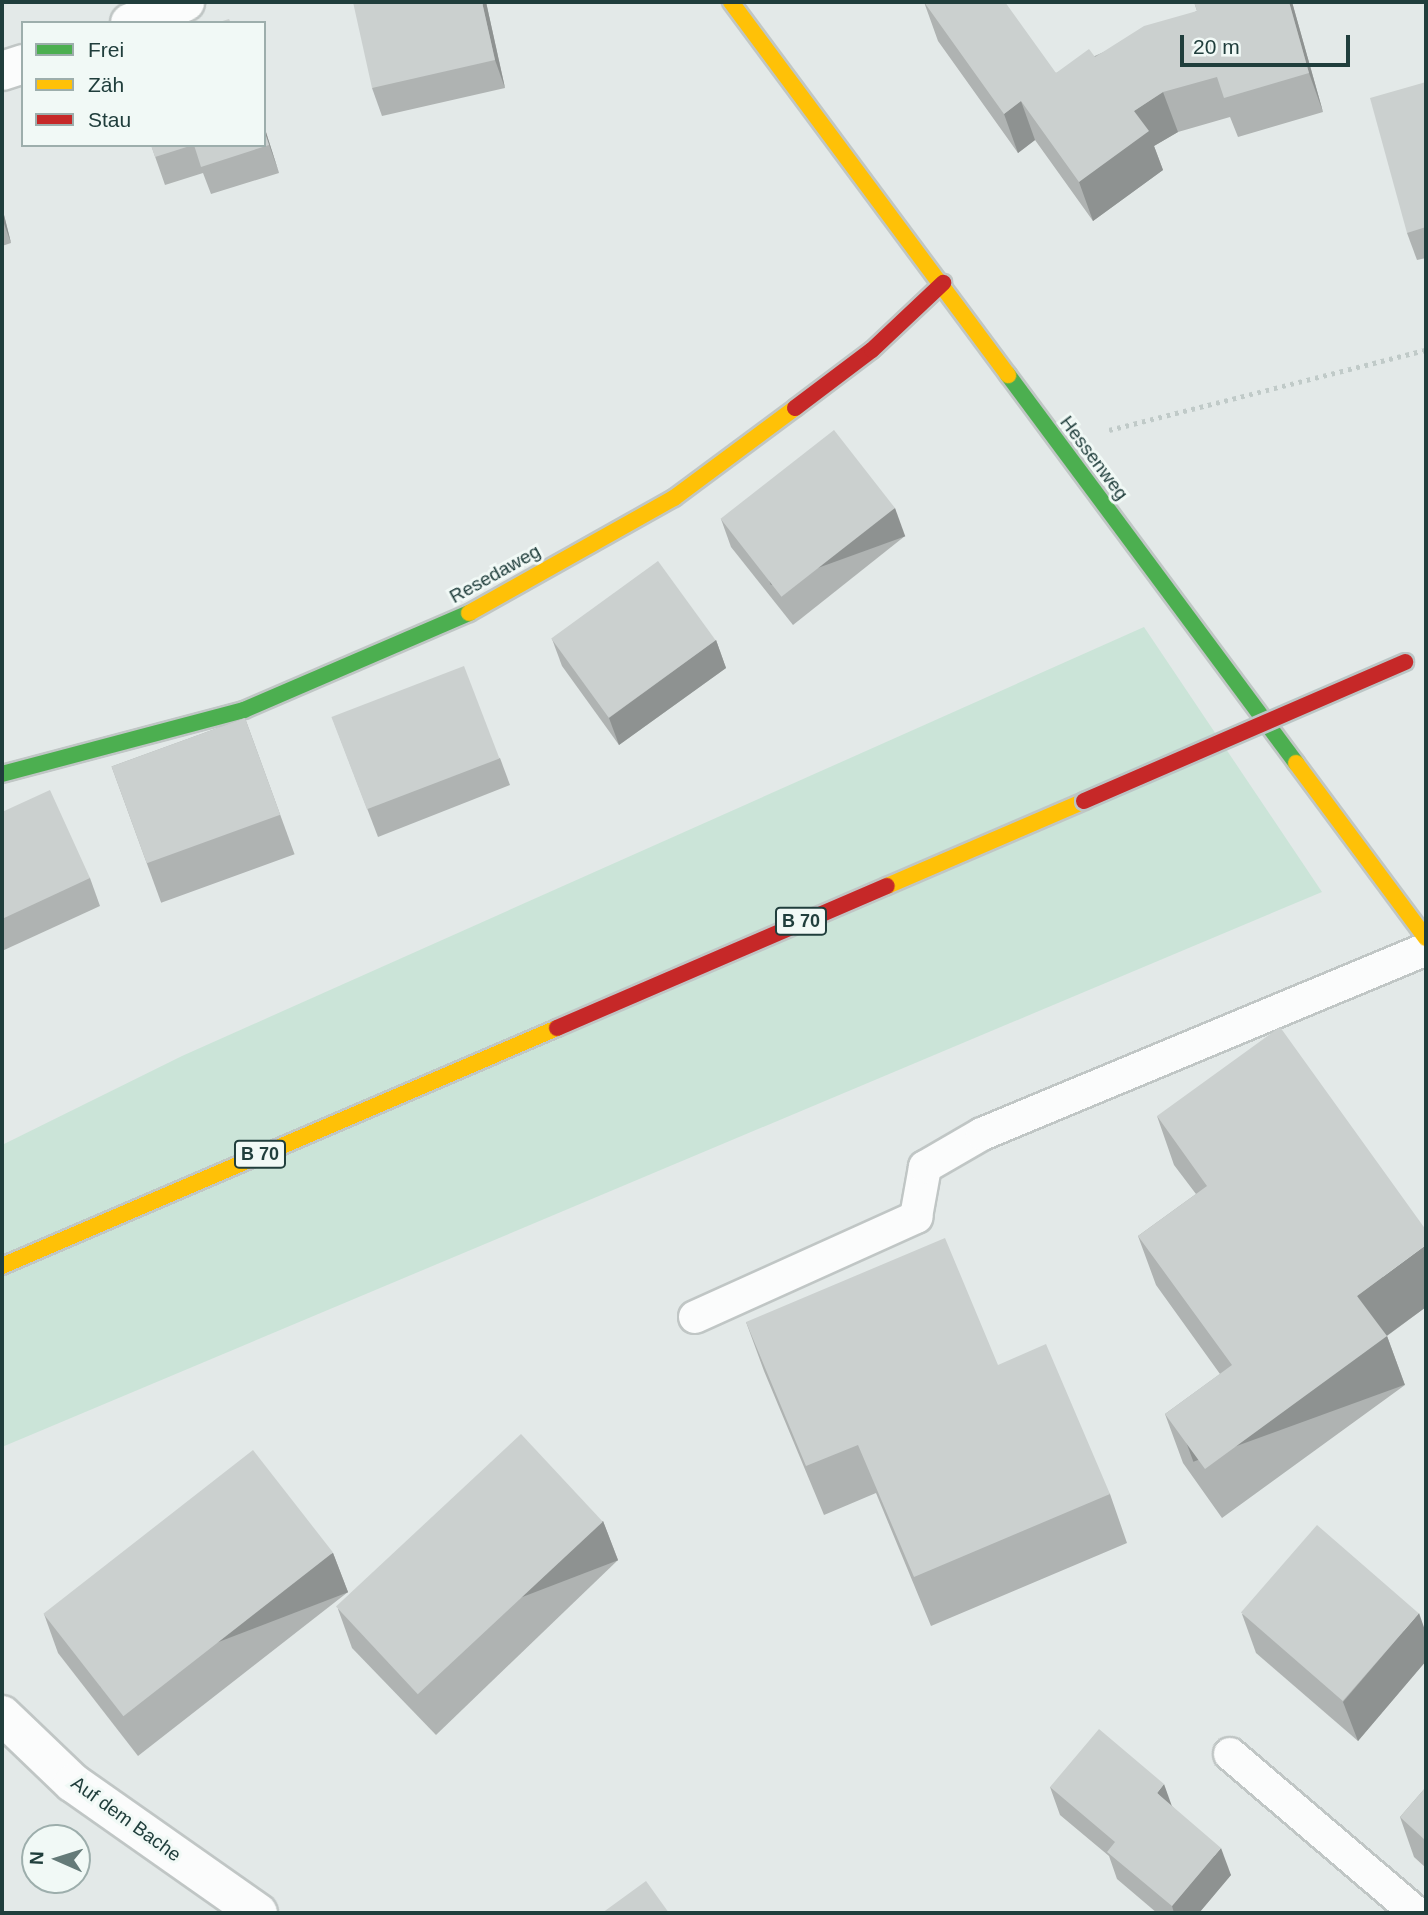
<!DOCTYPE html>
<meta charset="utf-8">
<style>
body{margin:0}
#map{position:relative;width:1428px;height:1915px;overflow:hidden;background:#e3e9e8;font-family:Helvetica,sans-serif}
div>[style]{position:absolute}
.green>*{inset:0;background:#cbe4d8}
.path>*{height:4.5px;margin-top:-2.25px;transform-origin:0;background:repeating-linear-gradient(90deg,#c0cac8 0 3.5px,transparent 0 8.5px)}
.roads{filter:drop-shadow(2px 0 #c0c6c5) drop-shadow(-2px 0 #c0c6c5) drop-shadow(0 2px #c0c6c5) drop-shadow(0 -2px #c0c6c5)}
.lane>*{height:32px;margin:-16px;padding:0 16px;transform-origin:16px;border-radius:16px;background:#fbfcfc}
.street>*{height:38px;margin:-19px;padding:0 19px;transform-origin:19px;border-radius:19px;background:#fbfcfc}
.fast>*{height:16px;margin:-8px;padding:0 8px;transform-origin:8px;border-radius:8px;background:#4caf50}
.slow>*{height:16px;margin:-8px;padding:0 8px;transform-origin:8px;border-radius:8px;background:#ffc107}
.jam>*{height:16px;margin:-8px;padding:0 8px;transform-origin:8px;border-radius:8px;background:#c62828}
.bridges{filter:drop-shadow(2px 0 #bbc5c5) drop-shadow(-2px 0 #bbc5c5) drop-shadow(0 2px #bbc5c5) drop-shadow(0 -2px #bbc5c5)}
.jam-bridge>*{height:16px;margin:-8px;padding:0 8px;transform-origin:8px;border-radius:8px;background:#c62828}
.wall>*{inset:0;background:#afb3b2;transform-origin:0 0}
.shaded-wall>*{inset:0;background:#8e9291;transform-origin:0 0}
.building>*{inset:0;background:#cbd0cf;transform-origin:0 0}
span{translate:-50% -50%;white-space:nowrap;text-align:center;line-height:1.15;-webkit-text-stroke:6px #f1f9f6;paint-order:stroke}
.shield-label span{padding:2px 5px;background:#f1f9f6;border:2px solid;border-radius:5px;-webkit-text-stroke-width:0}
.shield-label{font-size:18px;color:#203e3c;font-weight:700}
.street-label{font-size:19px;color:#203e3c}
.frame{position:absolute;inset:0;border:4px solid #203e3c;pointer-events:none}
.legend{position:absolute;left:21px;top:21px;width:245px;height:126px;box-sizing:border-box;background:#f1f9f6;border:2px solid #9daeac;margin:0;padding:9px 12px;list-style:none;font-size:21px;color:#203e3c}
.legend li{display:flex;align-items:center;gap:14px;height:35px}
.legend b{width:35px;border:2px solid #9daeac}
.north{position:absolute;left:21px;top:1824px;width:70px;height:70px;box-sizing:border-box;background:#f1f9f6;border:2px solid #9daeac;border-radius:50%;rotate:273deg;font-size:19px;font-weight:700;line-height:28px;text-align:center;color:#203e3c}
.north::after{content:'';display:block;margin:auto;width:24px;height:32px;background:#647a78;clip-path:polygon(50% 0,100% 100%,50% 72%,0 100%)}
.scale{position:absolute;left:1180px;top:35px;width:170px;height:32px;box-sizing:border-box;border:4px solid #203e3c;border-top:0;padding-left:9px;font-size:21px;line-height:24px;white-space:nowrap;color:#203e3c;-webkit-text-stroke:5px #f1f9f6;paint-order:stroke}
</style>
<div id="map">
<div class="green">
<div style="clip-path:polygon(1144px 627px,1322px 892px,2px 1447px,2px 1145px,182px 1056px)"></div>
</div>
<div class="path">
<div style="left:1109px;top:430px;width:327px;rotate:-14.2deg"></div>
</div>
<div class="roads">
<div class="lane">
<div style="left:695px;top:1317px;width:243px;rotate:-24.3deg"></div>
<div style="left:916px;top:1217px;width:51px;rotate:-79.8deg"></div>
<div style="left:925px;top:1167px;width:66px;rotate:-30.1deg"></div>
<div style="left:982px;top:1134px;width:481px;rotate:-22.6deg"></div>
<div style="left:1230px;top:1754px;width:245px;rotate:40.5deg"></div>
</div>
<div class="street">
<div style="left:130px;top:23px;width:59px;rotate:-20.9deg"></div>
<div style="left:2px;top:71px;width:22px;rotate:-18deg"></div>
<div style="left:2px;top:1715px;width:98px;rotate:43.8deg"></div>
<div style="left:73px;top:1783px;width:226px;rotate:35.1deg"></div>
</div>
<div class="fast">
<div style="left:1008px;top:375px;width:483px;rotate:53.4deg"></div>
<div style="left:2px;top:774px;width:250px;rotate:-14.8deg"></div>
<div style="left:244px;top:710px;width:245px;rotate:-23.3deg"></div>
</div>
<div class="slow">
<div style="left:731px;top:2px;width:465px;rotate:53.4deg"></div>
<div style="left:469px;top:613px;width:235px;rotate:-29.3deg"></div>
<div style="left:674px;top:498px;width:151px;rotate:-36.6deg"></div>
<div style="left:1296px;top:763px;width:218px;rotate:53.4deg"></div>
<div style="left:887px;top:886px;width:215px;rotate:-23.3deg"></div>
<div style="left:2px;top:1266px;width:604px;rotate:-23.21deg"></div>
</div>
<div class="jam">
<div style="left:795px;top:408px;width:96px;rotate:-37deg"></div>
<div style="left:872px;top:350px;width:98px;rotate:-43.3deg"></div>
<div style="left:557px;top:1028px;width:359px;rotate:-23.3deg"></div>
</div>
</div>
<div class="bridges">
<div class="jam-bridge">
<div style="left:1084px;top:801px;width:350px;rotate:-23.4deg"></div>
</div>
</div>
<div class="wall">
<div style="clip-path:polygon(486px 2px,505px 88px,382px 116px,372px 88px)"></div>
<div style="clip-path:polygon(924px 2px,1056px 73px,1197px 11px,1194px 2px,1292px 2px,1323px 112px,1238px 137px,1230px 117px,1178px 132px,1154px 146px,1163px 170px,1093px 221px,1035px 140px,1018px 153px,938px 41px)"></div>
<div style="clip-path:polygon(1426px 82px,1426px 258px,1417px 260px,1407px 233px)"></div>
<div style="clip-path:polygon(264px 126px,279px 173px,211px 194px,203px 173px,165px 185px,151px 145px)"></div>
<div style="clip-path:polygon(2px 207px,11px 243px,2px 246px)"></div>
<div style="clip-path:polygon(721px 519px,905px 536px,793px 625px,731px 547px)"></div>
<div style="clip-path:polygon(552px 639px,716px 640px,726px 668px,619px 745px,562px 666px)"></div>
<div style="clip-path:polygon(332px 717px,500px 758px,510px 785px,378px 837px)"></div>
<div style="left:245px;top:718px;width:145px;height:142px;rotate:70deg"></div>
<div style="clip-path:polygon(2px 812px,90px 878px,100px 906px,2px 951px)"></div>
<div style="clip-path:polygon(1157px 1116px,1426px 1307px,1387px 1336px,1405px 1385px,1222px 1518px,1183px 1463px,1165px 1414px,1220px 1374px,1156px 1285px,1138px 1236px,1196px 1194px,1174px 1165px)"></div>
<div style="clip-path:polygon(746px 1322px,998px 1365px,1110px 1494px,1127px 1543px,931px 1626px,876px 1493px,824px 1515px,764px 1371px)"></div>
<div style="clip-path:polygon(603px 1521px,618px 1560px,436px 1735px,352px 1648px,338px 1609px)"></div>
<div style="clip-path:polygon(333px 1553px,348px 1592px,138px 1756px,58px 1653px,44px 1614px)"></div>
<div style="clip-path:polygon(1242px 1614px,1426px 1633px,1426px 1661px,1358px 1741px,1256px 1653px)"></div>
<div style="clip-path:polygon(1050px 1787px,1172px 1806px,1231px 1875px,1199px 1913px,1157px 1913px,1117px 1879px,1109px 1856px,1060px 1815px)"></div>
<div style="clip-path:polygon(1426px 1787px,1426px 1868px,1414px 1857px,1400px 1817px)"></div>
</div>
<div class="shaded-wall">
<div style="clip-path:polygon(482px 2px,486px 2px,505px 88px,495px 60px)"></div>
<div style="clip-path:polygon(1289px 2px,1292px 2px,1323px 112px,1309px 73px)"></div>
<div style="clip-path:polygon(1163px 92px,1178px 132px,1154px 146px,1163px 170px,1093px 221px,1079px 182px,1134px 111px)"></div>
<div style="clip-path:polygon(1021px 101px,1035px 140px,1018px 153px,1004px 114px)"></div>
<div style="clip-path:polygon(264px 126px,279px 173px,264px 130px)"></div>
<div style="clip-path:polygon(2px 207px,11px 243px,2px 218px)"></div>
<div style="left:895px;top:508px;width:30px;height:143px;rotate:70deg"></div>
<div style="clip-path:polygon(716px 640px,726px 668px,619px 745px,609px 718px)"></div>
<div style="clip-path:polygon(1426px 1245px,1426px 1307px,1374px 1345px,1357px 1296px)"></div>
<div style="left:1387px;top:1336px;width:52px;height:225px;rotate:70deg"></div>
<div style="left:603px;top:1521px;width:42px;height:252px;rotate:69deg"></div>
<div style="left:333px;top:1553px;width:42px;height:265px;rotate:69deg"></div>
<div style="clip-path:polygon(1419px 1613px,1426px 1633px,1426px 1661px,1358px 1741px,1343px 1702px)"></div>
<div style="clip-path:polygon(1164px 1784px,1174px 1812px,1157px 1793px)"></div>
<div style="clip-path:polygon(1221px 1848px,1231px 1875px,1199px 1913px,1174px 1913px,1172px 1906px)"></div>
</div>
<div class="building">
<div style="clip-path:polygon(353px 2px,482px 2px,495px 60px,372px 88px)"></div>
<div style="clip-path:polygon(924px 2px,1005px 2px,1056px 73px,1089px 49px,1095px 57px,1144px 26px,1197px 11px,1194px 2px,1289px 2px,1309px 73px,1224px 98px,1217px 77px,1163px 92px,1134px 111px,1149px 131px,1079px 182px,1021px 101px,1004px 114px)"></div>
<div style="clip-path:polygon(229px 19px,231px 23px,216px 23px)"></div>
<div style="clip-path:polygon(1426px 82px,1426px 227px,1407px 233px,1370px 98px)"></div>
<div style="clip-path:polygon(264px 130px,269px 145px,201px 167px,194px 145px,264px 145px)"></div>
<div style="clip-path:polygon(151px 145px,193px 145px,155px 157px)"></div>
<div style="left:834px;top:430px;width:99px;height:144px;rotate:52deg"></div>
<div style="left:658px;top:561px;width:98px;height:132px;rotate:54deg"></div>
<div style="left:464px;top:666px;width:99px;height:142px;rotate:69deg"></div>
<div style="left:245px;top:718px;width:103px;height:142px;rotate:70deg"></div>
<div style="clip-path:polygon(50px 790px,90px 878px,2px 919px,2px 812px)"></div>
<div style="clip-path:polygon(1280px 1027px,1426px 1230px,1426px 1245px,1357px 1296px,1387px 1336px,1205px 1469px,1165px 1414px,1232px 1365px,1138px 1236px,1207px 1186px,1157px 1116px)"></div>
<div style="clip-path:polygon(945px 1238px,998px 1365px,1046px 1344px,1110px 1494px,914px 1577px,858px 1445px,806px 1466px,746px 1322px)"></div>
<div style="left:521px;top:1434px;width:120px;height:253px;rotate:47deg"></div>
<div style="left:253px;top:1450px;width:130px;height:266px;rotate:52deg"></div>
<div style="left:1317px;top:1525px;width:135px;height:116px;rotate:41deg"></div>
<div style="clip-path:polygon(1099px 1729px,1164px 1784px,1157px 1793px,1221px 1848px,1172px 1906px,1107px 1852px,1115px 1842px,1050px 1787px)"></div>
<div style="clip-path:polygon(1426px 1787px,1426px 1841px,1400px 1817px)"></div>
<div style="clip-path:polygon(646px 1881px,669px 1913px,602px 1913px)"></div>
</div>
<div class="shield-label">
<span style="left:801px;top:921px">B 70</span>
<span style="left:260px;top:1154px">B 70</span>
</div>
<div class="street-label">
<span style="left:1094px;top:458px;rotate:53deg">Hessenweg</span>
<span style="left:495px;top:574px;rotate:-29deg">Resedaweg</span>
<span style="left:126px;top:1819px;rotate:36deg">Auf dem Bache</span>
</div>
<div class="frame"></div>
<ul class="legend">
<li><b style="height:9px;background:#4caf50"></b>Frei</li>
<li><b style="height:9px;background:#ffc107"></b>Zäh</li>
<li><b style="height:9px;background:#c62828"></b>Stau</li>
</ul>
<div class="north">N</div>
<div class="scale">20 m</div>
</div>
